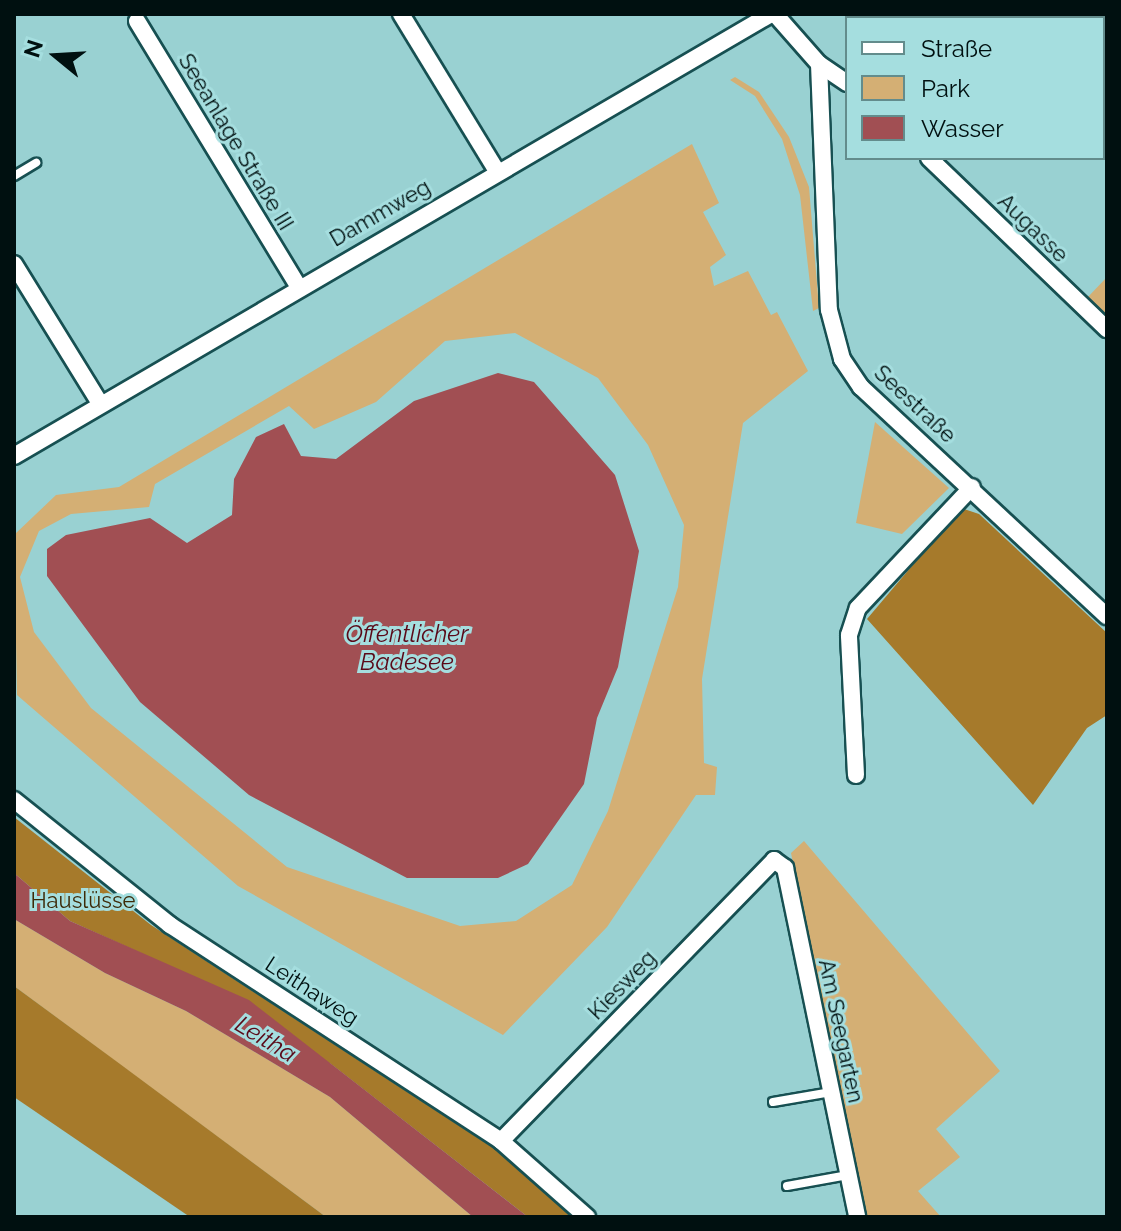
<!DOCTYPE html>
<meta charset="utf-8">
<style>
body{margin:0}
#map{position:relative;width:1121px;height:1231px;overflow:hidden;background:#99d1d2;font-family:Raleway,sans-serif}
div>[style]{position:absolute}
.green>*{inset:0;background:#d4af74}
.forest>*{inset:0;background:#a67a2b}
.water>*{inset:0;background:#a14f53}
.roads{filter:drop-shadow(2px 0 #175052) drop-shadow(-2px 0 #175052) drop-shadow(0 2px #175052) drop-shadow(0 -2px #175052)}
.lane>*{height:8px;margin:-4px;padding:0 4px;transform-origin:4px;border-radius:4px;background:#fff}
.street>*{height:16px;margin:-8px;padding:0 8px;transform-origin:8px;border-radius:8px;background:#fff}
span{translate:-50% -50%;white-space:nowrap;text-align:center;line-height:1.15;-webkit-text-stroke:6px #a5dedf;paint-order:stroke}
.street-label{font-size:22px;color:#001010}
.park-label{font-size:22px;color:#3d2a08}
.water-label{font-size:24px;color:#5a0918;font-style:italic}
.frame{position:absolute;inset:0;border:16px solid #001010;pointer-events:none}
.legend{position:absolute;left:845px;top:16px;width:260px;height:144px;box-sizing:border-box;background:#a5dedf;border:2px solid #638c8c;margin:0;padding:10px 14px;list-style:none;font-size:24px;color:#001010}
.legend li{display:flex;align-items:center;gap:16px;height:40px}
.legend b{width:40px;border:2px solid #638c8c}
.north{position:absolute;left:16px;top:16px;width:80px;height:80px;-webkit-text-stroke:6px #a5dedf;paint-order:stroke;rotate:288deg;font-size:22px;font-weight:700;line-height:32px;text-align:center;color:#001010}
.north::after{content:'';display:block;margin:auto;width:28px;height:36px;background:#001010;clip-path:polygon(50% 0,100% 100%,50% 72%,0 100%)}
</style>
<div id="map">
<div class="green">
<div style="clip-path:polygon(735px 77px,759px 92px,789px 137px,809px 187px,819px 308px,813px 311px,800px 195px,782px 139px,755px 96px,730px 80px)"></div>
<div style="clip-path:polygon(evenodd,692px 144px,719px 203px,703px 212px,726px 255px,710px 267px,714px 286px,748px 271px,771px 315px,777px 312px,808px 371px,743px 423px,702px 679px,704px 763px,717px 767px,715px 795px,696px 795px,607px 927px,503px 1035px,238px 886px,17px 695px,14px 535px,56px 495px,119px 487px,692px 144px,515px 333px,598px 378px,648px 445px,684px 525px,678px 587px,608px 811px,572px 885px,516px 921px,460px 926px,287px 867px,91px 708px,34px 632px,20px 577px,39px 531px,71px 514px,149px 507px,155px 484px,289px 406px,314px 429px,376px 402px,445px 341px,515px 333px)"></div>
<div style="clip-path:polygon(1107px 277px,1107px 317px,1087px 298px)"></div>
<div style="clip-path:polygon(875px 422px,949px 488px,902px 534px,856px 523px)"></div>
<div style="clip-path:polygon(804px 841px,1000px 1071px,936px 1129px,960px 1157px,918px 1191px,941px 1217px,865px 1217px,791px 853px)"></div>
<div style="clip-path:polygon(14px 919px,105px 973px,186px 1011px,330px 1097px,473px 1217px,326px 1217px,14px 986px)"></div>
</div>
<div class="forest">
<div style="clip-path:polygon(961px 508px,979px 514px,1107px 633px,1107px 715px,1087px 728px,1033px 805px,867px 619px)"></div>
<div style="clip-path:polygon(14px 817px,151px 925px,518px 1164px,577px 1217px,528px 1217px,331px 1064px,143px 954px,70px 921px,14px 873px)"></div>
<div style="clip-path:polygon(14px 986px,120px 1064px,326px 1217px,190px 1217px,14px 1097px)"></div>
</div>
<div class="water">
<div style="clip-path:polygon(498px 373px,534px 382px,615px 475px,639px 551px,618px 667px,597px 718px,584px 784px,528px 864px,498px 878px,407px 878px,249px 795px,140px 702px,47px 576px,47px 549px,66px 535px,150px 518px,187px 543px,232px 515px,234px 479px,256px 437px,284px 424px,301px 456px,336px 459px,414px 401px)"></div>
<div style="clip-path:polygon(14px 873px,70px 921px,249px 1000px,528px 1217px,473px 1217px,330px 1097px,186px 1011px,105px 973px,14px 919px)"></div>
</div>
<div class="roads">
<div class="lane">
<div style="left:1103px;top:145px;width:6px;rotate:45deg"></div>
<div style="left:14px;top:176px;width:26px;rotate:-31deg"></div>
<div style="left:773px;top:1102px;width:59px;rotate:-9.8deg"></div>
<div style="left:787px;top:1186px;width:62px;rotate:-10.2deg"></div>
</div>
<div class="street">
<div style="left:401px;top:14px;width:184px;rotate:58.6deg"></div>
<div style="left:775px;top:14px;width:67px;rotate:48.7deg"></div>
<div style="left:819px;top:64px;width:34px;rotate:34deg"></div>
<div style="left:137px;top:21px;width:310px;rotate:58.7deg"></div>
<div style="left:819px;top:64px;width:246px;rotate:87.7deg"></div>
<div style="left:829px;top:310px;width:51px;rotate:75.1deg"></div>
<div style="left:842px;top:359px;width:34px;rotate:56deg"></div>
<div style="left:861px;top:387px;width:336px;rotate:43deg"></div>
<div style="left:929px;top:158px;width:247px;rotate:43.9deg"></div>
<div style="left:14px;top:264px;width:163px;rotate:58.3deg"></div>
<div style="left:14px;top:456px;width:877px;rotate:-30.28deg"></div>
<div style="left:856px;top:775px;width:140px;rotate:-92.9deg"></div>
<div style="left:849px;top:635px;width:28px;rotate:-72deg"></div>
<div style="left:858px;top:608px;width:166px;rotate:-46.7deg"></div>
<div style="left:14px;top:800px;width:200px;rotate:38.7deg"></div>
<div style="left:170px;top:925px;width:395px;rotate:33.1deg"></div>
<div style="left:501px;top:1141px;width:115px;rotate:41.5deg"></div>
<div style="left:501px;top:1141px;width:392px;rotate:-45.8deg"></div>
<div style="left:774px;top:860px;width:14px;rotate:36deg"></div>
<div style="left:785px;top:868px;width:356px;rotate:78.3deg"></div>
</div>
</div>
<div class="street-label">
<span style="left:236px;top:142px;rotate:59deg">Seeanlage Straße III</span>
<span style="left:380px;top:213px;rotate:-30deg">Dammweg</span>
<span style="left:1033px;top:228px;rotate:44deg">Augasse</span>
<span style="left:915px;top:404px;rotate:43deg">Seestraße</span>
<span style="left:622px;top:985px;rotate:-46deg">Kiesweg</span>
<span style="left:312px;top:991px;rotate:33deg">Leithaweg</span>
<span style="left:841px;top:1031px;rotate:78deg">Am Seegarten</span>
</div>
<div class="park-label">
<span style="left:83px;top:901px">Hauslüsse</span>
</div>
<div class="water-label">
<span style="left:407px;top:648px">Öffentlicher<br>Badesee</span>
<span style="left:266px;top:1039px;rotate:31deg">Leitha</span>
</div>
<div class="frame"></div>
<ul class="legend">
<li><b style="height:10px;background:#fff"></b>Straße</li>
<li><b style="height:22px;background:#d4af74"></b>Park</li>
<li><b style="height:22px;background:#a14f53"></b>Wasser</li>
</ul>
<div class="north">N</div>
</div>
